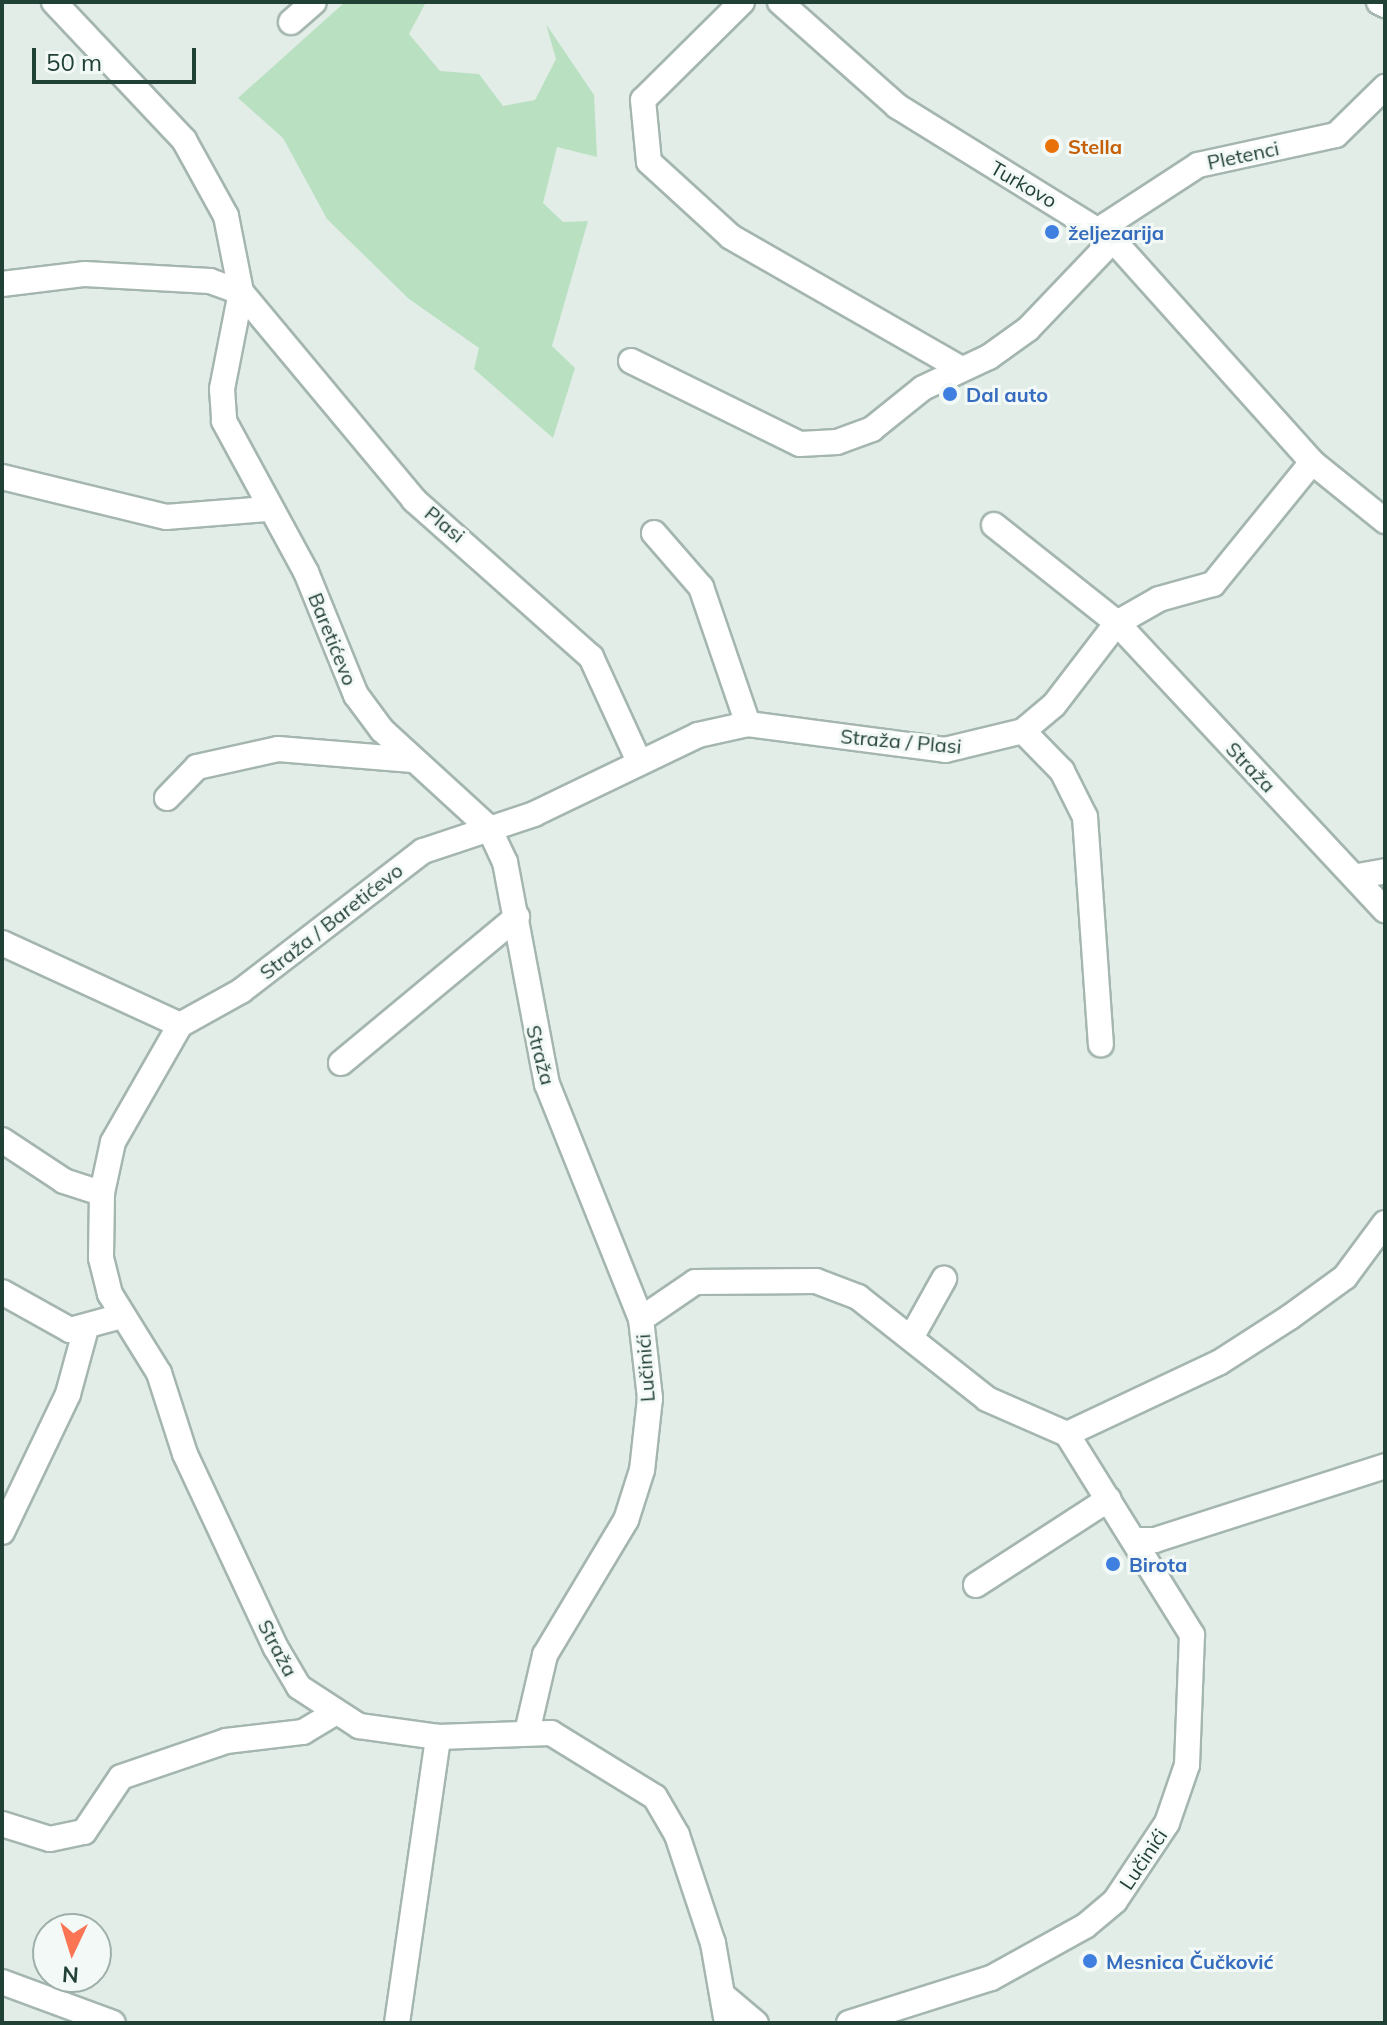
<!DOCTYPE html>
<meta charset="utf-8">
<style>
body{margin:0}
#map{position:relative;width:1387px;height:2025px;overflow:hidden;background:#e2ede8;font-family:Mulish,sans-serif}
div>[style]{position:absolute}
.green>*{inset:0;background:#bae0c2}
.roads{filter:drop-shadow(2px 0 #a4b6af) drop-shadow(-2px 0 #a4b6af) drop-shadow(0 2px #a4b6af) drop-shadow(0 -2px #a4b6af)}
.street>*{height:24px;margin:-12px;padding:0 12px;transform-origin:12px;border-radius:12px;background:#fff}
.secondary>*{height:24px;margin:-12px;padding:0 12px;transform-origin:12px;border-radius:12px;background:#fff}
.dots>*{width:22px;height:22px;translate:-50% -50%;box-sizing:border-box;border:4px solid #f3f9f6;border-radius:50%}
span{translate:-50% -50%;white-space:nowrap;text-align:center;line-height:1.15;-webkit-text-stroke:6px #f3f9f6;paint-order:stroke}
.food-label{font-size:20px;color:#c56008;font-weight:700}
.left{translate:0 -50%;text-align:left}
.street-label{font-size:20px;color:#214036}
.shop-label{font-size:20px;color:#366cbe;font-weight:700}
.frame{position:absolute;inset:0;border:4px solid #214036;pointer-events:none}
.north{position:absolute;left:32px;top:1913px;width:80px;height:80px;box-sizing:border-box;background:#f3f9f6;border:2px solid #9fafa9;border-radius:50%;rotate:184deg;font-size:22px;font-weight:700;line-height:32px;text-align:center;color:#214036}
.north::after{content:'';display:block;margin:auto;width:28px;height:36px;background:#fb7453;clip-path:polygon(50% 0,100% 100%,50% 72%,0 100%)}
.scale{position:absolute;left:32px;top:48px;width:164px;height:36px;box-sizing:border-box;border:4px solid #214036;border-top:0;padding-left:10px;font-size:24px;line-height:28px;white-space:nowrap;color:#214036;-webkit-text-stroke:6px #f3f9f6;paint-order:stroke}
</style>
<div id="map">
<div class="green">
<div style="clip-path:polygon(345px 2px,426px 2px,409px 34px,440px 71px,479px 74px,503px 106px,535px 100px,556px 59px,546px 24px,594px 95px,597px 157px,557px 147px,543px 203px,563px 222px,588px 221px,552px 346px,575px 368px,553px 438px,474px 369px,479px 348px,409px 299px,327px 219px,283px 138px,238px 98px)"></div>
</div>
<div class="roads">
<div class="street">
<div style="left:54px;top:2px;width:190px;rotate:46.7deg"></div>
<div style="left:184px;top:140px;width:87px;rotate:61.1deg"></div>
<div style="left:226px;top:216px;width:77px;rotate:78.8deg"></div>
<div style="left:241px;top:292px;width:99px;rotate:101.1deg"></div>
<div style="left:222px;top:389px;width:32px;rotate:86deg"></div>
<div style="left:224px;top:421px;width:172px;rotate:61.5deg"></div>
<div style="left:306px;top:572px;width:133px;rotate:67.9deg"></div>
<div style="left:356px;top:695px;width:44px;rotate:53.4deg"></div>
<div style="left:382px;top:730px;width:145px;rotate:42.5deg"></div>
<div style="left:489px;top:828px;width:38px;rotate:65deg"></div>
<div style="left:505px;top:862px;width:226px;rotate:79.3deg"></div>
<div style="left:547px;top:1084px;width:253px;rotate:68.2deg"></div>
<div style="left:641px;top:1319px;width:80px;rotate:83.5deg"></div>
<div style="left:650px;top:1398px;width:72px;rotate:96.3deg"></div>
<div style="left:642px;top:1470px;width:52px;rotate:107.7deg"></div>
<div style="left:626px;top:1520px;width:157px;rotate:121deg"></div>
<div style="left:545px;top:1655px;width:75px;rotate:103.1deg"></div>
<div style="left:742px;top:2px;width:139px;rotate:135.3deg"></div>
<div style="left:643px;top:100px;width:62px;rotate:84.5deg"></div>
<div style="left:649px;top:162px;width:111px;rotate:42.4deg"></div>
<div style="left:731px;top:237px;width:264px;rotate:29.8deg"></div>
<div style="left:1379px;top:2px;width:7px;rotate:27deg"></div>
<div style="left:291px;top:22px;width:30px;rotate:-41deg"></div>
<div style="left:1100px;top:229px;width:117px;rotate:-33.1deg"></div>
<div style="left:1198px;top:165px;width:141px;rotate:-12.3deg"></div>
<div style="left:1336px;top:135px;width:69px;rotate:-44.4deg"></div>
<div style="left:2px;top:284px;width:84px;rotate:-6.9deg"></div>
<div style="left:85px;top:274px;width:125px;rotate:3.2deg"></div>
<div style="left:210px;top:281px;width:33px;rotate:20deg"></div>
<div style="left:241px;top:292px;width:271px;rotate:50.2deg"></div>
<div style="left:414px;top:500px;width:237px;rotate:41.6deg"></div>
<div style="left:591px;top:657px;width:112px;rotate:65.3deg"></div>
<div style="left:631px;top:361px;width:188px;rotate:26.2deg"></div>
<div style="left:800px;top:444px;width:37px;rotate:-3deg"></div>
<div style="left:837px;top:442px;width:37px;rotate:-20deg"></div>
<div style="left:872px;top:429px;width:65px;rotate:-38.8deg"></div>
<div style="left:923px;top:388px;width:73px;rotate:-25.2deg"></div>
<div style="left:989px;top:357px;width:48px;rotate:-35.7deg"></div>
<div style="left:1028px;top:329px;width:123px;rotate:-46.3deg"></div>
<div style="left:2px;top:477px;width:169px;rotate:13.7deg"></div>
<div style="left:166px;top:517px;width:101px;rotate:-4.5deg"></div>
<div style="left:994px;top:525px;width:157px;rotate:38.5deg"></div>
<div style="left:1117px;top:623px;width:393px;rotate:47deg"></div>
<div style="left:654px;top:533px;width:72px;rotate:49deg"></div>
<div style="left:701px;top:587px;width:145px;rotate:71.1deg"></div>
<div style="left:1023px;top:731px;width:56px;rotate:45.7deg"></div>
<div style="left:1062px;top:771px;width:51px;rotate:63.4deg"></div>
<div style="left:1085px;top:817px;width:228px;rotate:86deg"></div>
<div style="left:167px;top:798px;width:43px;rotate:-45.9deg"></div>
<div style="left:197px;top:767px;width:83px;rotate:-12.5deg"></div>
<div style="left:278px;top:749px;width:135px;rotate:4.7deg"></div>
<div style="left:1358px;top:876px;width:27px;rotate:-10deg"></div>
<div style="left:2px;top:943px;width:196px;rotate:24.7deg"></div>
<div style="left:180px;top:1025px;width:135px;rotate:119.8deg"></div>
<div style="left:113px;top:1142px;width:52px;rotate:102.2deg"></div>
<div style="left:102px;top:1193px;width:65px;rotate:90.9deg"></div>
<div style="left:101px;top:1258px;width:37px;rotate:76deg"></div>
<div style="left:110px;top:1294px;width:93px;rotate:58.2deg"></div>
<div style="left:159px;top:1373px;width:85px;rotate:72.2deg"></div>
<div style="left:185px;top:1454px;width:214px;rotate:64.9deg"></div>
<div style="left:276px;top:1648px;width:45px;rotate:59.5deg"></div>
<div style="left:299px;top:1687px;width:72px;rotate:33deg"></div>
<div style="left:359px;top:1726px;width:80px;rotate:7.9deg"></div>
<div style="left:438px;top:1737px;width:113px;rotate:-2deg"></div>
<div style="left:551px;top:1733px;width:122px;rotate:31.6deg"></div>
<div style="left:655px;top:1797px;width:44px;rotate:59.9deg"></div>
<div style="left:677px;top:1835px;width:114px;rotate:71.6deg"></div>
<div style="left:713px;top:1943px;width:81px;rotate:80.1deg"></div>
<div style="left:180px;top:1025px;width:70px;rotate:-29.1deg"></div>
<div style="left:241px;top:991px;width:230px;rotate:-37.6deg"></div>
<div style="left:423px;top:851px;width:117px;rotate:-18.4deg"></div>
<div style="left:534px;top:814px;width:182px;rotate:-25.7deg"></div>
<div style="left:698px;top:735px;width:51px;rotate:-12.4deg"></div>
<div style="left:748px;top:724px;width:199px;rotate:7.5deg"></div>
<div style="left:945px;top:750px;width:80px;rotate:-13.7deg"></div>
<div style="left:1023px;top:731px;width:40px;rotate:-40deg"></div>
<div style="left:1054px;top:705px;width:103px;rotate:-52.5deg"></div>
<div style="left:1117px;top:623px;width:48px;rotate:-29.7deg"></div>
<div style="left:1159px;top:599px;width:56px;rotate:-15.5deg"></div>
<div style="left:1213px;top:584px;width:157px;rotate:-50.9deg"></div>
<div style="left:341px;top:1063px;width:229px;rotate:-39.7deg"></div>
<div style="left:2px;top:1140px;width:74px;rotate:33.5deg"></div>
<div style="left:64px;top:1181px;width:40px;rotate:18deg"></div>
<div style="left:2px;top:1292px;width:78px;rotate:29.2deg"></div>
<div style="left:70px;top:1330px;width:54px;rotate:-15.1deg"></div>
<div style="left:641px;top:1319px;width:65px;rotate:-34.4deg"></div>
<div style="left:695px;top:1282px;width:121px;rotate:-0.5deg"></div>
<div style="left:816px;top:1281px;width:45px;rotate:20.9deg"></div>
<div style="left:858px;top:1297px;width:164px;rotate:38.3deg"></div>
<div style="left:987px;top:1399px;width:87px;rotate:23.6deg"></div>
<div style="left:1067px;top:1434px;width:237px;rotate:58.1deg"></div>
<div style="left:1192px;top:1635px;width:130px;rotate:92.2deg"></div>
<div style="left:1187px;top:1765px;width:61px;rotate:109deg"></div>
<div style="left:1167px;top:1823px;width:94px;rotate:123.7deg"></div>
<div style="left:1115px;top:1901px;width:39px;rotate:140deg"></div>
<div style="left:1085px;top:1926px;width:107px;rotate:151deg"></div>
<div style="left:991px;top:1978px;width:149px;rotate:162.4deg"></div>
<div style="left:911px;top:1338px;width:68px;rotate:-60.8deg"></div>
<div style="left:1067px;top:1434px;width:169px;rotate:-25.2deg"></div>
<div style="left:1220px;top:1362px;width:83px;rotate:-32.7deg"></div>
<div style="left:1290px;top:1317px;width:68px;rotate:-36deg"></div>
<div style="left:1345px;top:1277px;width:67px;rotate:-53.5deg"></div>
<div style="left:2px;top:1532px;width:153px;rotate:-64.4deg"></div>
<div style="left:68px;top:1394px;width:68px;rotate:-74.7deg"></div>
<div style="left:1135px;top:1540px;width:20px"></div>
<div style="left:1155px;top:1540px;width:242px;rotate:-17.8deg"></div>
<div style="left:976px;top:1585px;width:158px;rotate:-32.9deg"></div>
<div style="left:2px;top:1824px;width:50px;rotate:17.4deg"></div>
<div style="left:50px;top:1839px;width:35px;rotate:-12deg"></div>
<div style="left:84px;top:1832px;width:66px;rotate:-56.1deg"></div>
<div style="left:121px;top:1777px;width:111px;rotate:-18.9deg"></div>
<div style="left:226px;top:1741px;width:78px;rotate:-6.7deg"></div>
<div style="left:303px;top:1732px;width:35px;rotate:-31deg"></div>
<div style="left:726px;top:1998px;width:39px;rotate:40deg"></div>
<div style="left:397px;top:2023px;width:289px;rotate:-81.8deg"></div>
</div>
<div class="secondary">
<div style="left:780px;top:2px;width:157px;rotate:41.6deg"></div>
<div style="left:897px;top:106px;width:254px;rotate:31.8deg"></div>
<div style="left:1113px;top:240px;width:298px;rotate:48.1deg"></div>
<div style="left:1312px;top:462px;width:94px;rotate:38.9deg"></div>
<div style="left:2px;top:1982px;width:118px;rotate:20.3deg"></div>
</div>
</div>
<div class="dots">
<div style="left:1052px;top:146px;background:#e8710a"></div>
<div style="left:1052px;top:232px;background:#3f7fe0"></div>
<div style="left:950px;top:394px;background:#3f7fe0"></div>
<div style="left:1113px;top:1564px;background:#3f7fe0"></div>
<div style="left:1090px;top:1961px;background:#3f7fe0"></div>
</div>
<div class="food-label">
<span class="left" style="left:1068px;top:146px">Stella</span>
</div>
<div class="street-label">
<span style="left:1243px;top:155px;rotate:-12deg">Pletenci</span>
<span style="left:1024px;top:184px;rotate:30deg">Turkovo</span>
<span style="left:445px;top:524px;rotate:39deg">Plasi</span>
<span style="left:333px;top:639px;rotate:68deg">Baretićevo</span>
<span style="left:901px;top:741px;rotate:5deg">Straža / Plasi</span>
<span style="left:1251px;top:767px;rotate:46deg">Straža</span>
<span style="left:331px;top:921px;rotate:-38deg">Straža / Baretićevo</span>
<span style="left:541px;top:1055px;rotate:75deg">Straža</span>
<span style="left:645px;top:1368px;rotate:-94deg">Lučinići</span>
<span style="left:278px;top:1648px;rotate:62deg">Straža</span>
<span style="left:1143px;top:1859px;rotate:-56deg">Lučinići</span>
</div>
<div class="shop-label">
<span class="left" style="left:1068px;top:232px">željezarija</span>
<span class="left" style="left:966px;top:394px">Dal auto</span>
<span class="left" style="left:1129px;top:1564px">Birota</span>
<span class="left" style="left:1106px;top:1961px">Mesnica Čučković</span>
</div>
<div class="frame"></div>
<div class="north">N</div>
<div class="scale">50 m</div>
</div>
